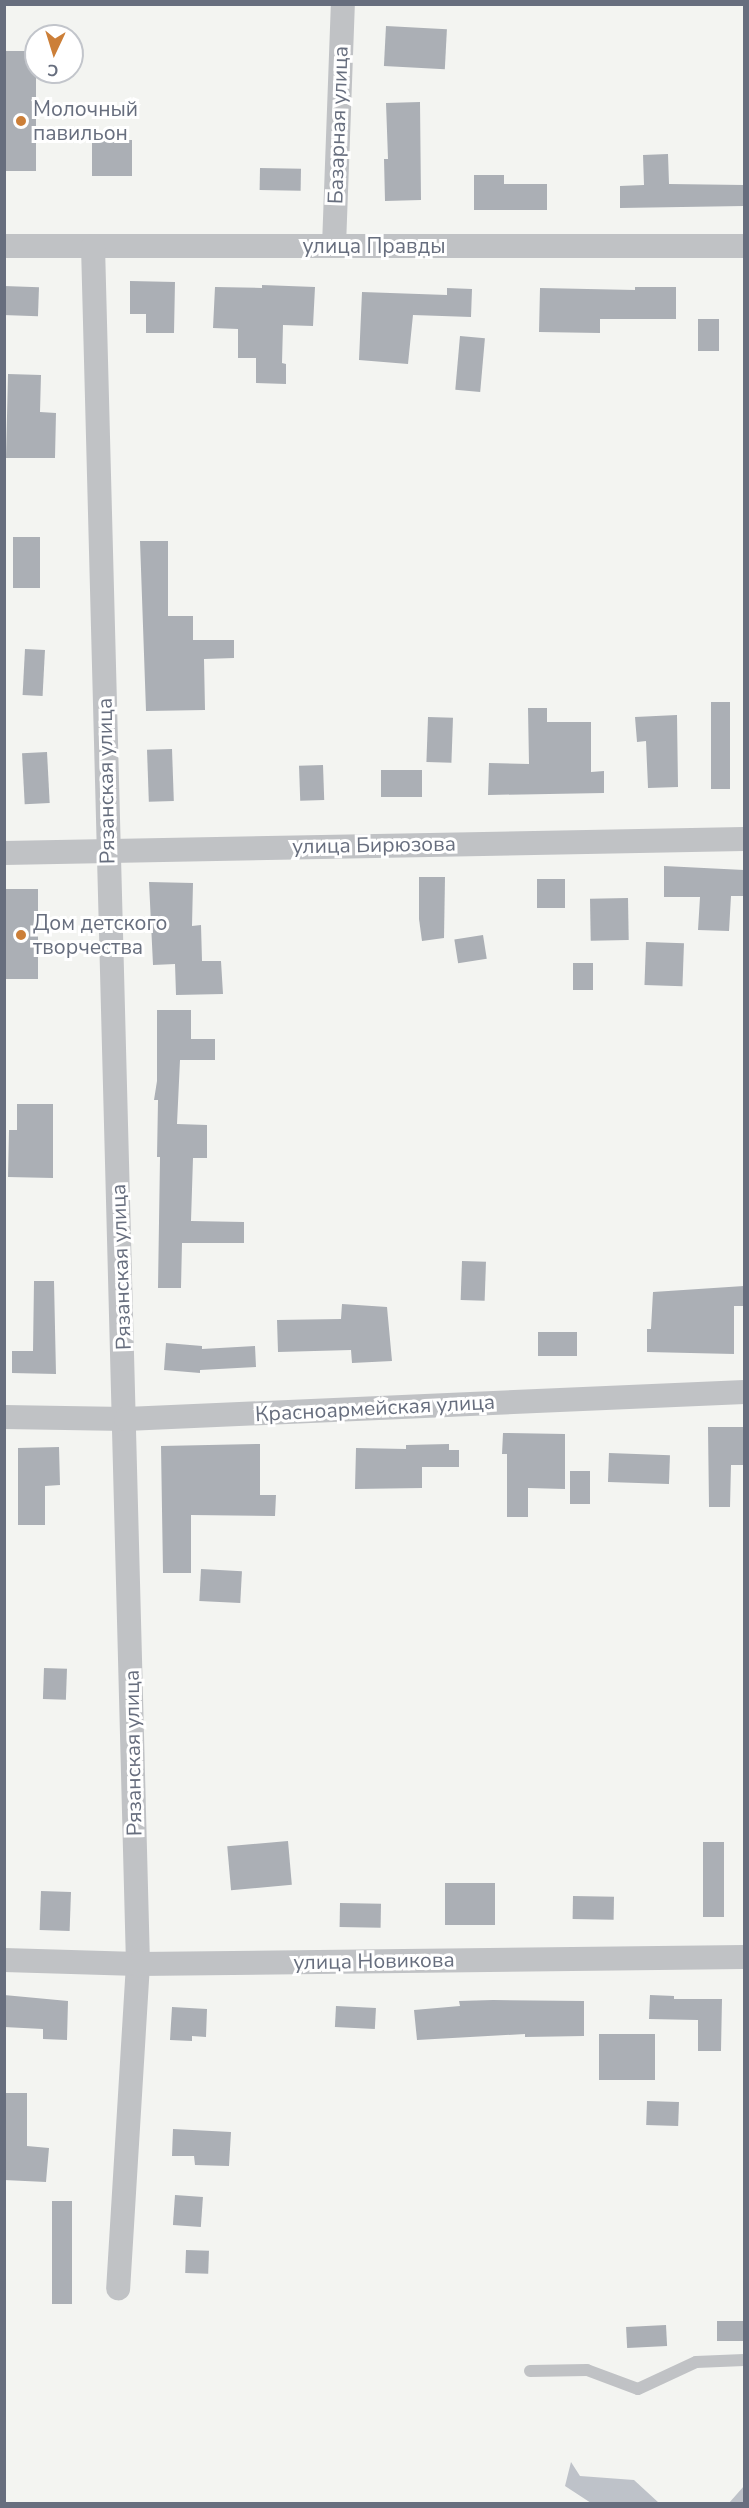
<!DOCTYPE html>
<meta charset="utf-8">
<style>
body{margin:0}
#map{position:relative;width:749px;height:2508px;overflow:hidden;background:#f3f4f1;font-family:"Nunito Sans",sans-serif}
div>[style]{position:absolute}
.water>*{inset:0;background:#bec2c9}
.building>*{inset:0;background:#abafb5;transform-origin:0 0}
.lane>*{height:12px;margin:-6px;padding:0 6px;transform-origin:6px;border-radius:6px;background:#c0c2c5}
.street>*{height:24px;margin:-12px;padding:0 12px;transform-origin:12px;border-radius:12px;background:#c0c2c5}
.dots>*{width:16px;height:16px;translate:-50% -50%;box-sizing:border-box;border:3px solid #fff;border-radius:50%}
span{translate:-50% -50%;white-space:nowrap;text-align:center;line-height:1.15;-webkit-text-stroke:6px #fff;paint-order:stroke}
.poi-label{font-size:21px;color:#676e7e}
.left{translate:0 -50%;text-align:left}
.street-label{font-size:21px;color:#676e7e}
.frame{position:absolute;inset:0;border:6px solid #676e7e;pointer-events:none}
.north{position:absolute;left:24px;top:24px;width:60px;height:60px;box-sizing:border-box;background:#fff;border:2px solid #c2c5cb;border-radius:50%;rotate:184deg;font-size:16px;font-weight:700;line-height:24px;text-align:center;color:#676e7e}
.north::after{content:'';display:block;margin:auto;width:21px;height:27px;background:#cc7f38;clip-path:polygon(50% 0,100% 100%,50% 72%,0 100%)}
</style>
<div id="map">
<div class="water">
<div style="clip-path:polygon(571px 2462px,580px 2476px,634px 2480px,659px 2503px,591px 2503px,565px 2486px)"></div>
<div style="clip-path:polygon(744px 2486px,744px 2503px,729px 2503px)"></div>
</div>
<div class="building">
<div style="left:386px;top:26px;width:61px;height:40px;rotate:3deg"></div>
<div style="left:4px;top:51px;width:32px;height:120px"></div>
<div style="clip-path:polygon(420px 102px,421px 200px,385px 201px,384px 159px,388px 159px,386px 103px)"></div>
<div style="left:92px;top:140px;width:40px;height:36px"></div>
<div style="clip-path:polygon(668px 154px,669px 184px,744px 185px,744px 206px,620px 208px,620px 186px,644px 185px,643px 155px)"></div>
<div style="left:260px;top:168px;width:41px;height:22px;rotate:1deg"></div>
<div style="clip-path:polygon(474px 175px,504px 175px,504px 184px,547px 184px,547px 210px,474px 210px)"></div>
<div style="clip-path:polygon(130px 281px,175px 282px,174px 333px,146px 333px,146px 314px,130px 314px)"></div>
<div style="clip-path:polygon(262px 285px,315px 287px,313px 326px,283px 325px,282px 363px,286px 364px,286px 384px,256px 383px,256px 358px,238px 358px,238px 329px,213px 328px,215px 287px,262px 288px)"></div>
<div style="left:4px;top:286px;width:35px;height:29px;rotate:2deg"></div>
<div style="clip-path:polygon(635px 287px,676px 287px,676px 319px,600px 319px,600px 333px,539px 332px,540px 288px,635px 290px)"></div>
<div style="clip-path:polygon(447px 288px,472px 289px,471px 317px,413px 315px,408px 364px,359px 360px,362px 292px,447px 295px)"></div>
<div style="left:698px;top:319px;width:21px;height:32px"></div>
<div style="left:460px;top:336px;width:25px;height:54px;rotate:5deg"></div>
<div style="clip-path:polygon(8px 374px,41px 375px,40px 412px,56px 413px,55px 458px,6px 458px)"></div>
<div style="left:13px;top:537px;width:27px;height:51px"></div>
<div style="clip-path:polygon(140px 541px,168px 541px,168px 616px,193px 616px,193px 640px,234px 640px,234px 658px,204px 659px,205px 710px,146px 711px)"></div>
<div style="left:25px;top:649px;width:20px;height:46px;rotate:3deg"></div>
<div style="left:711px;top:702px;width:19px;height:87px"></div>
<div style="clip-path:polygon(528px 708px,547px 708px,547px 722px,591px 722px,591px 772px,604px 771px,604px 793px,488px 795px,489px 763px,529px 764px)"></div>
<div style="clip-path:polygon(677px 715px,678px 787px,648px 788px,646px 741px,637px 742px,635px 717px)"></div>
<div style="left:428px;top:717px;width:25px;height:45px;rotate:2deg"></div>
<div style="left:172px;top:749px;width:52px;height:25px;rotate:88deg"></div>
<div style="left:47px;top:752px;width:51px;height:25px;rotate:87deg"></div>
<div style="left:323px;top:765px;width:35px;height:24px;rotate:88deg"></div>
<div style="left:381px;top:770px;width:41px;height:27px"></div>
<div style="clip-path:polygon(664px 866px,744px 870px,744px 896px,731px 896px,729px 931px,698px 930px,700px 897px,664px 897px)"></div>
<div style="clip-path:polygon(419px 877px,445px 877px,444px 938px,422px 941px,419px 919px)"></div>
<div style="left:537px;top:879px;width:28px;height:29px"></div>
<div style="clip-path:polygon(149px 882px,193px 883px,192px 926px,201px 925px,202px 961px,221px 961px,223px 994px,176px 995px,175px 964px,153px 965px)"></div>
<div style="left:38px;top:889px;width:90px;height:34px;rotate:90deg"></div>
<div style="left:628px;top:898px;width:42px;height:38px;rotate:89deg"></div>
<div style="left:483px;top:935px;width:24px;height:29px;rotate:81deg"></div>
<div style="left:646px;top:942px;width:38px;height:43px;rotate:2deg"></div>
<div style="left:573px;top:963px;width:20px;height:27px"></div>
<div style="clip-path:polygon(157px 1010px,191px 1010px,191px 1039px,215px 1039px,215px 1060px,180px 1060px,177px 1124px,207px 1125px,207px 1158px,193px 1158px,191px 1221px,244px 1222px,244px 1243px,182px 1243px,181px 1288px,158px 1288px,160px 1157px,157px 1157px,158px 1100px,154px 1100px,157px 1081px)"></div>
<div style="clip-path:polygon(17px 1104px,53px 1104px,53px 1178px,8px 1177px,9px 1130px,17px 1130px)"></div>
<div style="left:462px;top:1261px;width:24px;height:39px;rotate:2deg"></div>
<div style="clip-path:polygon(34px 1281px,54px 1281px,56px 1374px,12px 1373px,12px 1351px,33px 1351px)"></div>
<div style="clip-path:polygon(744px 1286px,744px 1306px,734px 1306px,734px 1354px,647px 1352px,647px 1329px,651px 1329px,653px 1292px)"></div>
<div style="clip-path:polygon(342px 1304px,387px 1307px,392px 1361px,352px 1363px,351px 1350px,278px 1352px,277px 1320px,341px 1319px)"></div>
<div style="left:538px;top:1332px;width:39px;height:24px"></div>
<div style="clip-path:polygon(166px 1343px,202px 1346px,202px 1349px,255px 1346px,256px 1367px,200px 1370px,200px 1373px,164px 1370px)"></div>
<div style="clip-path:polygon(708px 1427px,744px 1427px,744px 1465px,731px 1465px,730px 1507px,709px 1507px)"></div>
<div style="clip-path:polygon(503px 1433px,565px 1434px,565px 1489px,528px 1488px,528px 1517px,507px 1517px,507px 1454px,502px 1454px)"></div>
<div style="clip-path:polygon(260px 1444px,260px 1495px,276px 1495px,275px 1516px,191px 1515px,191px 1573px,163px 1573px,161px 1446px)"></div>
<div style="clip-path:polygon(449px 1444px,449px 1450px,459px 1450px,459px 1467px,422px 1467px,422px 1488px,355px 1489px,356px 1448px,406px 1449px,406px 1445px)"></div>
<div style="clip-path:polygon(59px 1447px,60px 1485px,45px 1486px,45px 1525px,18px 1525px,18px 1448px)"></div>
<div style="left:609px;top:1453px;width:61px;height:29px;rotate:2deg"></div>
<div style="left:570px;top:1471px;width:20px;height:33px"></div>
<div style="left:201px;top:1569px;width:41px;height:32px;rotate:3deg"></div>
<div style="left:44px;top:1668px;width:23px;height:31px;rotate:2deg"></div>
<div style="left:288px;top:1841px;width:44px;height:61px;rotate:85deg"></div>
<div style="left:703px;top:1842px;width:21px;height:75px"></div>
<div style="left:445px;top:1883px;width:50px;height:42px"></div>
<div style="left:41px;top:1891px;width:30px;height:39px;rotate:2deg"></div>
<div style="left:573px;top:1896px;width:41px;height:23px;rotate:1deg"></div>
<div style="left:340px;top:1903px;width:41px;height:24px;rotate:1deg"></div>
<div style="clip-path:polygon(4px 1995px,68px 2001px,67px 2040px,43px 2039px,43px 2029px,4px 2027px)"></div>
<div style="clip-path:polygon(650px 1995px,674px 1996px,674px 1999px,722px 1999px,721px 2051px,698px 2051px,698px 2020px,649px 2019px)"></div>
<div style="clip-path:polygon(493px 2000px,584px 2001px,584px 2036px,525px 2037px,525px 2034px,417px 2040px,414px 2010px,460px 2006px,459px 2001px)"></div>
<div style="left:336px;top:2006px;width:40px;height:21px;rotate:3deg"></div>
<div style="clip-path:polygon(172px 2007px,207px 2009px,206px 2037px,192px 2036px,192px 2041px,170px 2040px)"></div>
<div style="left:599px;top:2034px;width:56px;height:46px"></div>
<div style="clip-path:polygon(4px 2093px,27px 2093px,27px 2146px,49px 2148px,46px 2182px,4px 2180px)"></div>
<div style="left:647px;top:2101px;width:32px;height:24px;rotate:2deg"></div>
<div style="clip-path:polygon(173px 2129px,231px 2132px,229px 2166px,195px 2165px,194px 2156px,172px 2156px)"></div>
<div style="left:175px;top:2195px;width:28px;height:30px;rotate:4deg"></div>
<div style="left:52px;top:2201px;width:20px;height:103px"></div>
<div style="left:186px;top:2250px;width:23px;height:23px;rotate:2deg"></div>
<div style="left:744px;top:2321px;width:20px;height:27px;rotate:90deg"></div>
<div style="left:666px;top:2325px;width:21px;height:40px;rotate:87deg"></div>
</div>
<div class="lane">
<div style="left:530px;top:2371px;width:57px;rotate:-1deg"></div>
<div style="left:587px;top:2370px;width:54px;rotate:20.4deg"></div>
<div style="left:638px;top:2389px;width:64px;rotate:-25deg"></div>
<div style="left:696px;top:2362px;width:48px;rotate:-2.4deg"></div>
</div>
<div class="street">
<div style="left:4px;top:246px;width:740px"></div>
<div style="left:93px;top:246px;width:1719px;rotate:88.5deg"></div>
<div style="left:138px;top:1964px;width:325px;rotate:93.5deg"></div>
<div style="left:334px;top:246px;width:242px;rotate:-87.9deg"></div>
<div style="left:4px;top:853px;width:740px;rotate:-1.08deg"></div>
<div style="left:4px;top:1417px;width:122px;rotate:0.9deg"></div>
<div style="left:126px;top:1419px;width:619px;rotate:-2.5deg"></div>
<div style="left:4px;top:1960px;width:134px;rotate:1.7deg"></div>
<div style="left:138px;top:1964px;width:606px;rotate:-0.66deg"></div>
</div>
<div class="dots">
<div style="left:21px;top:121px;background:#cc7f38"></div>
<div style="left:21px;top:935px;background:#cc7f38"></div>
</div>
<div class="poi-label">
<span class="left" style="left:33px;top:121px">Молочный<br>павильон</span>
<span class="left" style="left:33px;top:935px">Дом детского<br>творчества</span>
</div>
<div class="street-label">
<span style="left:338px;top:125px;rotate:-88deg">Базарная улица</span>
<span style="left:374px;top:246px">улица Правды</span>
<span style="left:106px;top:781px;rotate:-91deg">Рязанская улица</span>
<span style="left:374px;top:845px;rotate:-1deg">улица Бирюзова</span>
<span style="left:121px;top:1267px;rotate:-92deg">Рязанская улица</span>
<span style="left:375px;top:1408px;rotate:-3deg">Красноармейская улица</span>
<span style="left:133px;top:1753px;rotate:-91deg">Рязанская улица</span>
<span style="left:374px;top:1961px;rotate:-1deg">улица Новикова</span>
</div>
<div class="frame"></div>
<div class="north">С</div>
</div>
